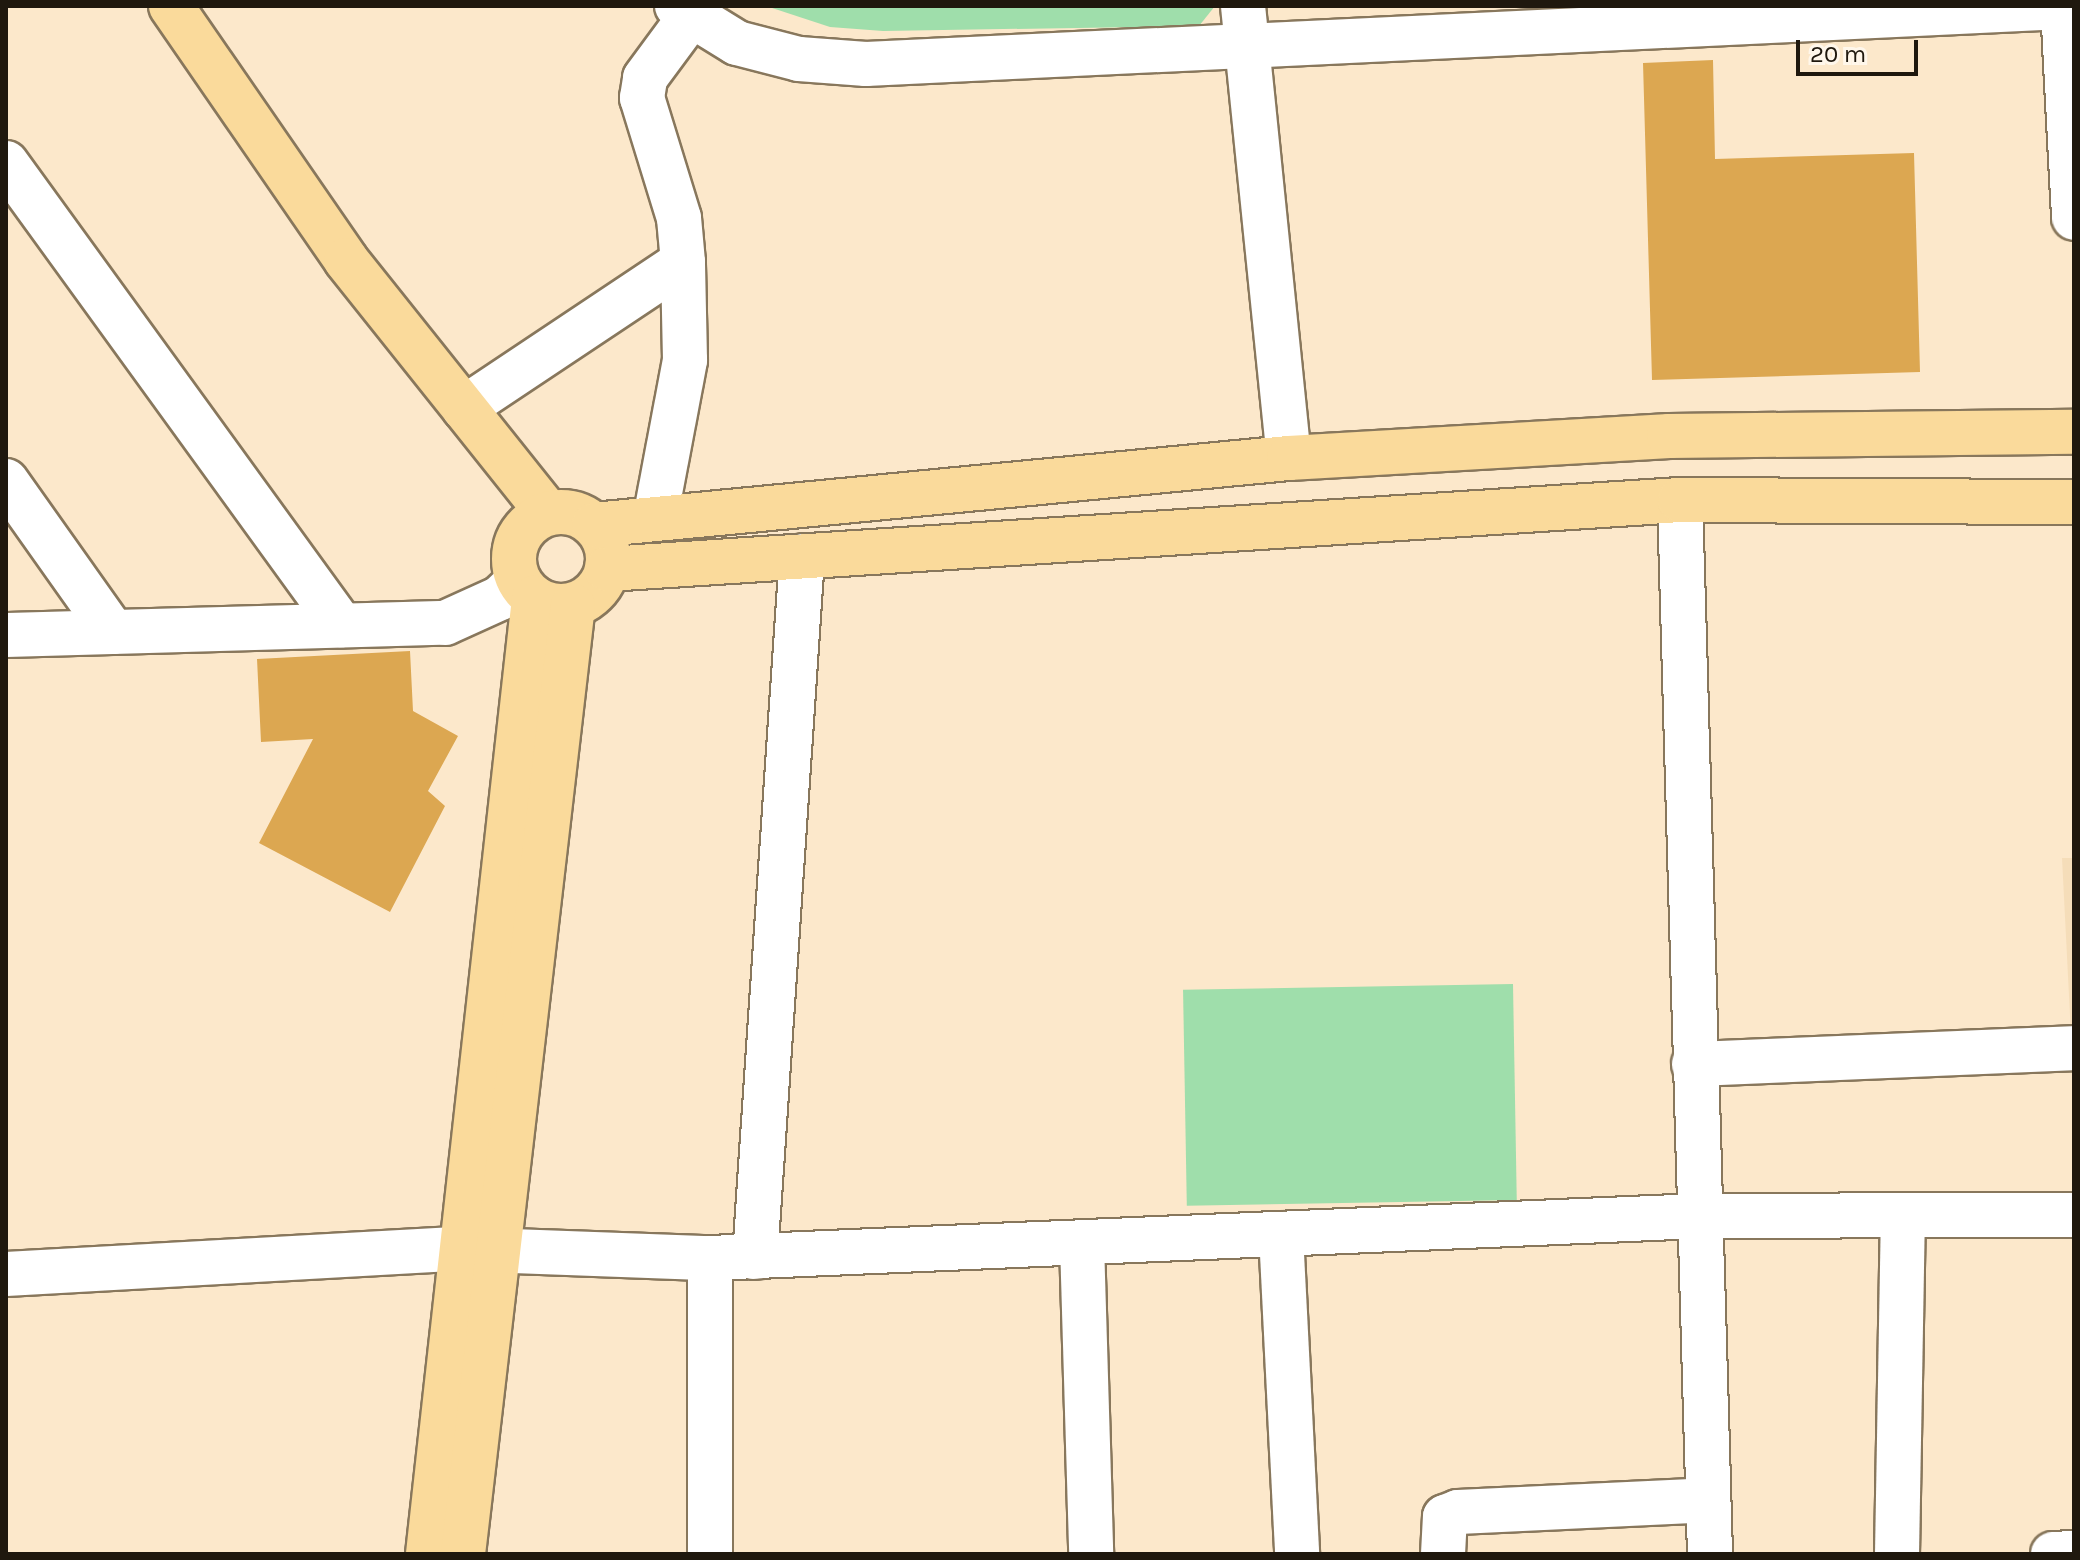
<!DOCTYPE html>
<style>
body{margin:0}
#map{position:relative;width:2080px;height:1560px;overflow:hidden;background:#fce8cb;font-family:Karla,sans-serif}
div>[style]{position:absolute}
.built>*{inset:0;background:#f5ddb9}
.green>*{inset:0;background:#9fdeab;transform-origin:0 0}
.building>*{inset:0;background:#dca751}
.roads{filter:drop-shadow(2px 0 #88775c) drop-shadow(-2px 0 #88775c) drop-shadow(0 2px #88775c) drop-shadow(0 -2px #88775c)}
.minor>*{height:44px;margin:-22px;padding:0 22px;transform-origin:22px;border-radius:22px;background:#fff}
.major>*{height:44px;margin:-22px;padding:0 22px;transform-origin:22px;border-radius:22px;background:#fada9b}
.major>.ring{margin:-22px;padding:0;box-sizing:content-box;background:none;border:44px solid #fada9b;border-radius:50%}
span{translate:-50% -50%;white-space:nowrap;text-align:center;line-height:1.15;-webkit-text-stroke:8px #fff7eb;paint-order:stroke}
.frame{position:absolute;inset:0;border:8px solid #1f180e;pointer-events:none}
.scale{position:absolute;left:1796px;top:40px;width:122px;height:36px;box-sizing:border-box;border:4px solid #1f180e;border-top:0;padding-left:10px;font-size:24px;line-height:28px;white-space:nowrap;color:#1f180e;-webkit-text-stroke:6px #fff7eb;paint-order:stroke}
</style>
<div id="map">
<div class="built">
<div style="clip-path:polygon(2062px 858px,2074px 858px,2074px 1094px)"></div>
</div>
<div class="green">
<div style="clip-path:polygon(766px 6px,1215px 6px,1199px 26px,883px 31px,830px 27px)"></div>
<div style="left:1513px;top:984px;width:216px;height:330px;rotate:89deg"></div>
</div>
<div class="building">
<div style="clip-path:polygon(1713px 60px,1715px 159px,1914px 153px,1920px 372px,1652px 380px,1643px 63px)"></div>
<div style="clip-path:polygon(410px 651px,413px 711px,458px 736px,428px 791px,445px 806px,390px 912px,259px 843px,313px 739px,261px 742px,257px 659px)"></div>
</div>
<div class="roads">
<div class="minor">
<div style="left:677px;top:6px;width:70px;rotate:31.7deg"></div>
<div style="left:737px;top:43px;width:64px;rotate:14.5deg"></div>
<div style="left:799px;top:59px;width:67px;rotate:4.3deg"></div>
<div style="left:866px;top:64px;width:1198px;rotate:-2.73deg"></div>
<div style="left:1243px;top:6px;width:454px;rotate:84.2deg"></div>
<div style="left:2063px;top:6px;width:212px;rotate:87deg"></div>
<div style="left:6px;top:163px;width:571px;rotate:54.05deg"></div>
<div style="left:464px;top:408px;width:263px;rotate:-33.7deg"></div>
<div style="left:6px;top:481px;width:185px;rotate:54.7deg"></div>
<div style="left:1680px;top:500px;width:1054px;rotate:88.37deg"></div>
<div style="left:655px;top:519px;width:162px;rotate:-79.3deg"></div>
<div style="left:685px;top:360px;width:98px;rotate:-91.2deg"></div>
<div style="left:683px;top:262px;width:44px;rotate:-95.2deg"></div>
<div style="left:679px;top:218px;width:126px;rotate:-107.1deg"></div>
<div style="left:642px;top:98px;width:20px;rotate:-81deg"></div>
<div style="left:645px;top:78px;width:76px;rotate:-53.6deg"></div>
<div style="left:6px;top:635px;width:439px;rotate:-1.6deg"></div>
<div style="left:445px;top:623px;width:60px;rotate:-24.4deg"></div>
<div style="left:500px;top:598px;width:25px;rotate:-43deg"></div>
<div style="left:1694px;top:1064px;width:380px;rotate:-2.4deg"></div>
<div style="left:1281px;top:1234px;width:320px;rotate:87.1deg"></div>
<div style="left:1082px;top:1243px;width:311px;rotate:88.3deg"></div>
<div style="left:755px;top:1257px;width:702px;rotate:-86.16deg"></div>
<div style="left:710px;top:1258px;width:296px;rotate:90deg"></div>
<div style="left:6px;top:1274px;width:454px;rotate:-3.2deg"></div>
<div style="left:459px;top:1249px;width:251px;rotate:2.1deg"></div>
<div style="left:710px;top:1258px;width:991px;rotate:-2.43deg"></div>
<div style="left:1700px;top:1216px;width:374px;rotate:-0.2deg"></div>
<div style="left:1443px;top:1554px;width:37px;rotate:-87deg"></div>
<div style="left:1445px;top:1517px;width:14px;rotate:-21deg"></div>
<div style="left:1458px;top:1512px;width:250px;rotate:-2.7deg"></div>
<div style="left:1897px;top:1554px;width:339px;rotate:-89deg"></div>
<div style="left:2053px;top:1554px;width:21px;rotate:-3deg"></div>
</div>
<div class="major">
<div style="left:171px;top:6px;width:308px;rotate:55.4deg"></div>
<div style="left:346px;top:260px;width:324px;rotate:51.4deg"></div>
<div class="ring" style="left:514px;top:512px;width:50px;height:50px"></div>
<div style="left:594px;top:525px;width:698px;rotate:-5.51deg"></div>
<div style="left:1289px;top:458px;width:381px;rotate:-3.3deg"></div>
<div style="left:1669px;top:436px;width:405px;rotate:-0.6deg"></div>
<div style="left:607px;top:569px;width:1075px;rotate:-3.68deg"></div>
<div style="left:1680px;top:500px;width:394px;rotate:0.3deg"></div>
<div style="left:428px;top:1554px;width:962px;rotate:-83.67deg"></div>
<div style="left:463px;top:1554px;width:955px;rotate:-83.39deg"></div>
</div>
</div>
<div class="frame"></div>
<div class="scale">20 m</div>
</div>
